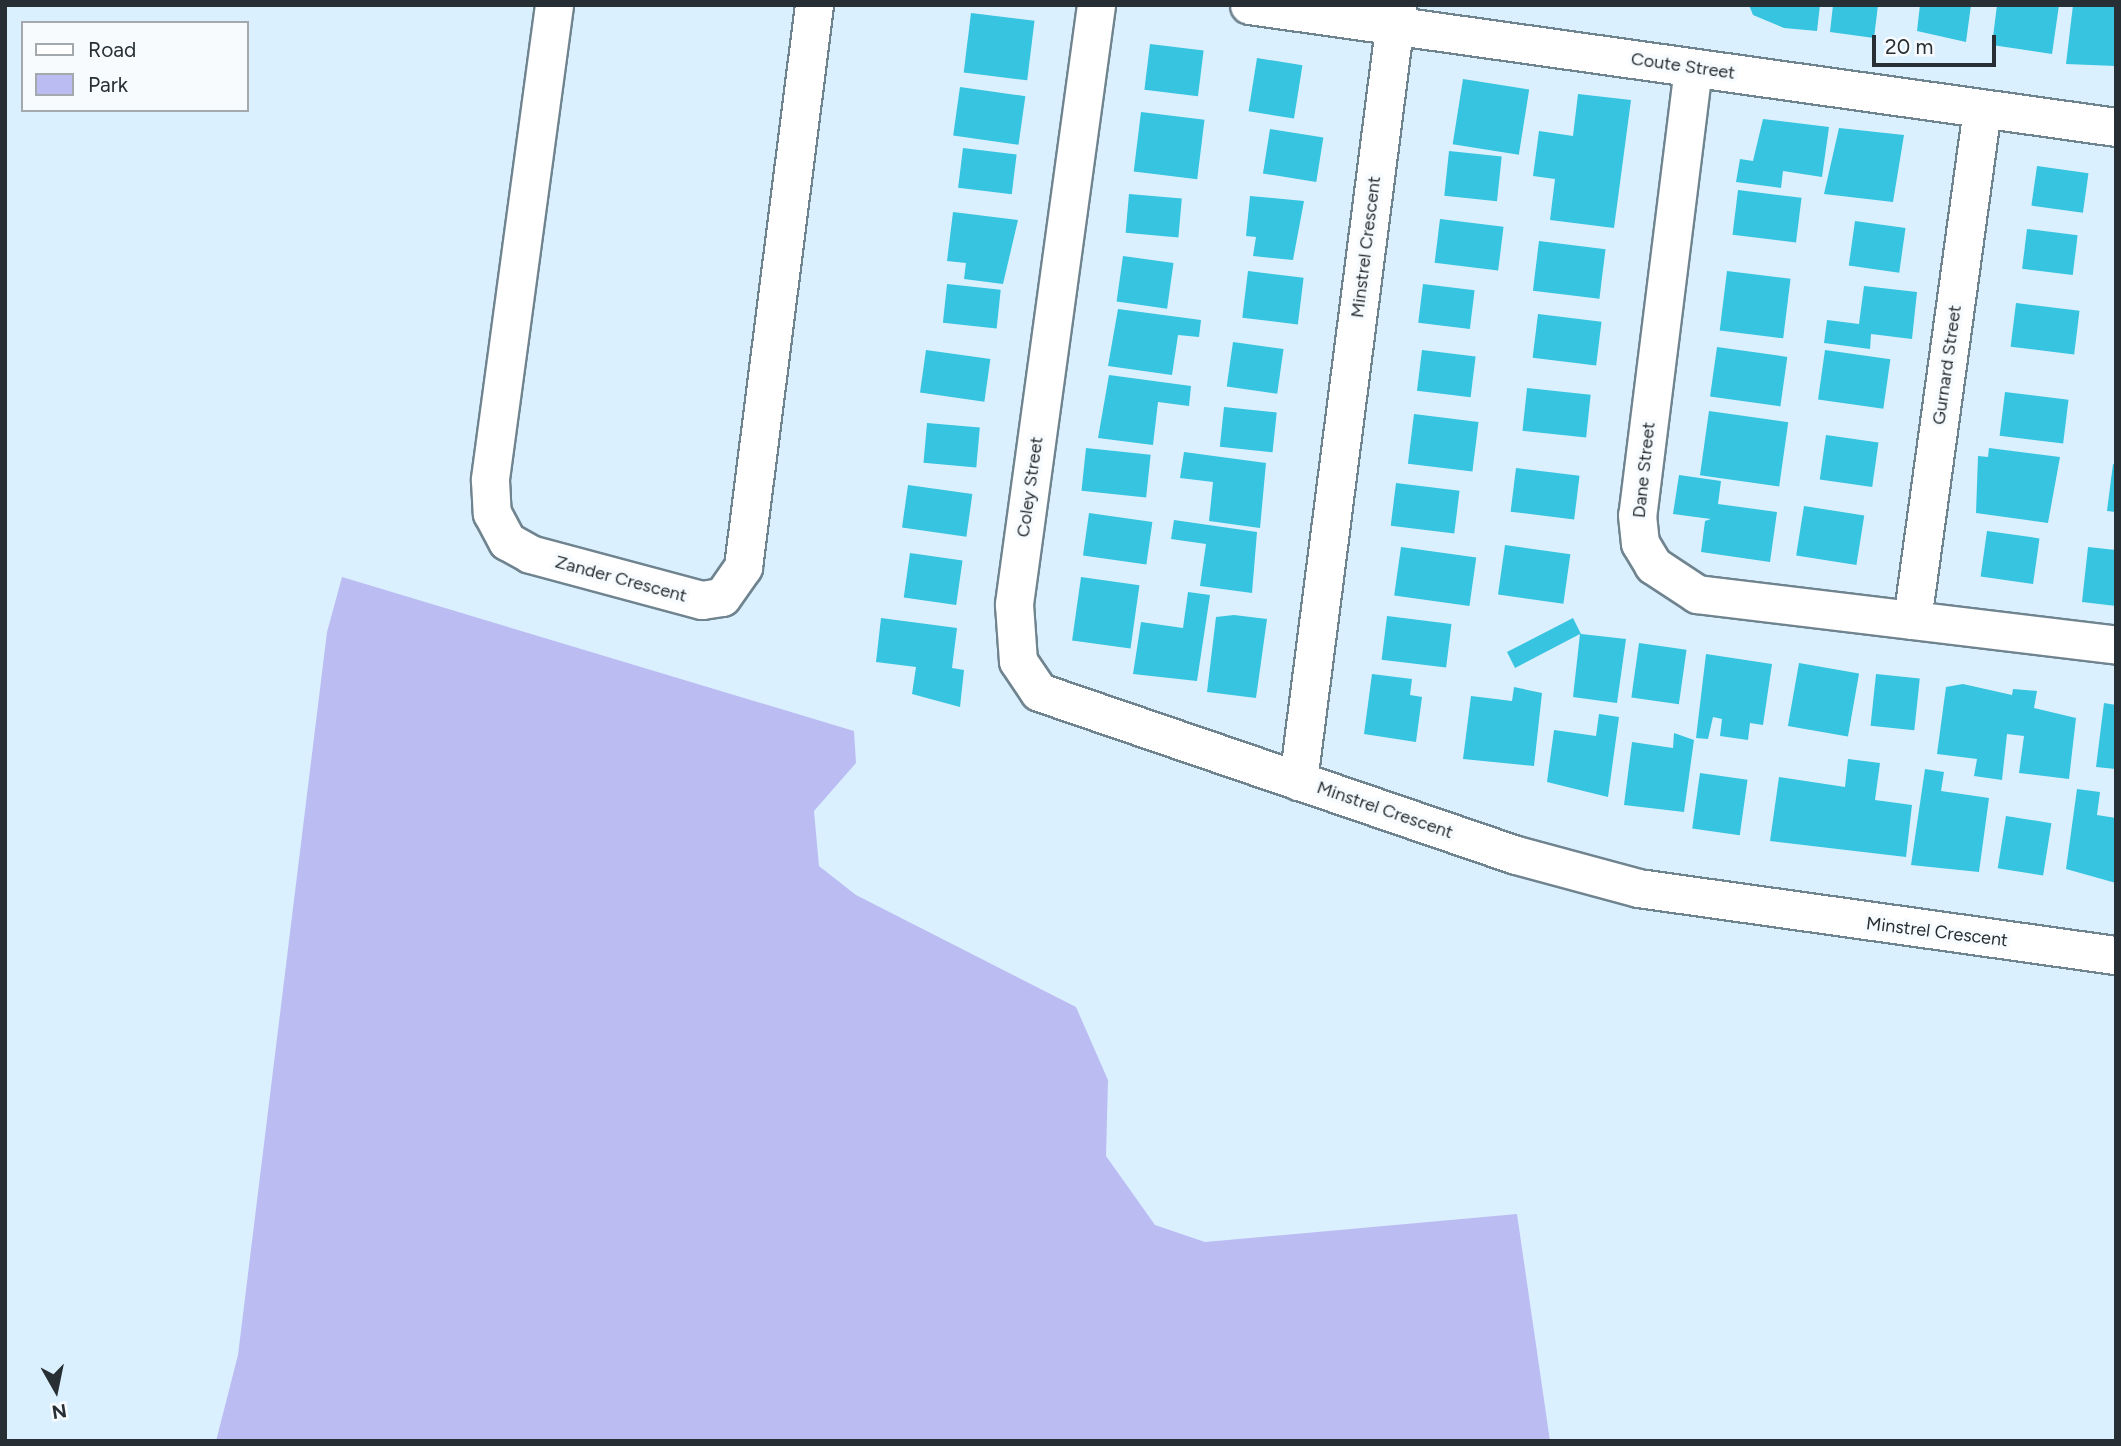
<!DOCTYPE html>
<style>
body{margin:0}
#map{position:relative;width:2121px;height:1446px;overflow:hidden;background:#dbf0ff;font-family:Figtree,sans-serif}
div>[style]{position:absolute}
.green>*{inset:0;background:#bbbdf2}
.building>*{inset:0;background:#36c4e0;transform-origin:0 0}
.roads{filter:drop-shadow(2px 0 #708490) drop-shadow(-2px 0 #708490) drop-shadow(0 2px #708490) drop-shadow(0 -2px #708490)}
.minor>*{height:37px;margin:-18.5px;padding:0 18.5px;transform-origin:18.5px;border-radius:18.5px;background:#fff}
span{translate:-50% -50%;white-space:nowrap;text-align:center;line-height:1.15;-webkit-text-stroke:7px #f7fbfe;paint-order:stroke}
.street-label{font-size:18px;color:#272f34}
.frame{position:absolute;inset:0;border:7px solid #272f34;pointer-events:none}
.legend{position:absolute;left:21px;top:21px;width:228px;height:91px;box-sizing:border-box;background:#f7fbfe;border:2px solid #a4a9ad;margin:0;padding:9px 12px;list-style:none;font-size:21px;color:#272f34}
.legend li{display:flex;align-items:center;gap:14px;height:35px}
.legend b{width:35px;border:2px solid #a4a9ad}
.north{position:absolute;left:21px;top:1355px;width:70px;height:70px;-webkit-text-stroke:5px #f7fbfe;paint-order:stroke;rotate:171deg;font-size:19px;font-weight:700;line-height:28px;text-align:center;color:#272f34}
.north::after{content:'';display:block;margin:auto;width:24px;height:32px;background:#272f34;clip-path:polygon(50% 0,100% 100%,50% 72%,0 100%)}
.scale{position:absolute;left:1872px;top:35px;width:124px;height:32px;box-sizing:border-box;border:4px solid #272f34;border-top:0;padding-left:9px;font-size:21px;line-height:24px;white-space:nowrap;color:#272f34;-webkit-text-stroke:5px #f7fbfe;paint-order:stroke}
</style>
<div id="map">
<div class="green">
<div style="clip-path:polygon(342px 577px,854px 731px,856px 763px,814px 811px,819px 866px,856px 895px,1076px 1007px,1108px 1080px,1106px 1156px,1155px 1225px,1205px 1242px,1517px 1214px,1550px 1441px,216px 1441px,238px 1355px,327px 632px)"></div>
</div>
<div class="building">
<div style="clip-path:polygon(1749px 5px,1820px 5px,1817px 31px,1784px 28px,1753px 15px)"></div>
<div style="clip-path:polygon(1833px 5px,1878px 5px,1874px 38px,1830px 32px)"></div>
<div style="clip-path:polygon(1920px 5px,1971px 5px,1966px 42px,1917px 31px)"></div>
<div style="clip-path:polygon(1997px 5px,2059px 5px,2052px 54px,1992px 45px)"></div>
<div style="clip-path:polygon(2073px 5px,2116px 5px,2116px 66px,2066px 64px)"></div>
<div style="left:971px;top:13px;width:64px;height:60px;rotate:7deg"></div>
<div style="left:1150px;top:44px;width:54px;height:46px;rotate:7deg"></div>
<div style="left:1257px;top:58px;width:46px;height:54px;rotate:9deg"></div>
<div style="left:1463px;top:79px;width:67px;height:66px;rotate:9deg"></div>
<div style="left:960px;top:87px;width:66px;height:49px;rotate:8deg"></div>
<div style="clip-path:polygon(1578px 94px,1631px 100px,1614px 228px,1550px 220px,1555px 179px,1533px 176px,1539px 131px,1573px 136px)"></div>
<div style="left:1141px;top:112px;width:64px;height:60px;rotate:7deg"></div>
<div style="clip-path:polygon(1763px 119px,1829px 127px,1822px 177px,1783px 171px,1781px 188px,1736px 182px,1740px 159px,1753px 161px)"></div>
<div style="clip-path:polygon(1839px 128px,1904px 135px,1893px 202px,1824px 194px)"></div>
<div style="left:1270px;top:129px;width:54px;height:45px;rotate:9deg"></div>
<div style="left:963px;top:148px;width:54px;height:40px;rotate:7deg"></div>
<div style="left:1449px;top:151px;width:53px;height:45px;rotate:6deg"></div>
<div style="left:2037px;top:166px;width:52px;height:40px;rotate:8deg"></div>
<div style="left:1738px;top:190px;width:64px;height:45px;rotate:7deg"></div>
<div style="left:1129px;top:194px;width:53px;height:39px;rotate:5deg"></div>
<div style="clip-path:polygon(1250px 196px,1304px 201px,1293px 260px,1253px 256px,1256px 237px,1246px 236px)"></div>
<div style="clip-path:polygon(953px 212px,1018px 220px,1003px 284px,964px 279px,966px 263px,947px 261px)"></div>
<div style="left:1440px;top:219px;width:64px;height:44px;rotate:7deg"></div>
<div style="left:1855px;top:221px;width:51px;height:45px;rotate:8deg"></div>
<div style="left:2027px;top:229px;width:51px;height:40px;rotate:7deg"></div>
<div style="left:1539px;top:241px;width:67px;height:50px;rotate:7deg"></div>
<div style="left:1123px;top:256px;width:51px;height:46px;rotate:8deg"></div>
<div style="left:1248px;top:271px;width:56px;height:47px;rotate:7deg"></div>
<div style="left:1727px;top:271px;width:64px;height:60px;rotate:7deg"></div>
<div style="left:947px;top:284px;width:54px;height:39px;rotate:6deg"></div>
<div style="left:1423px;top:284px;width:52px;height:39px;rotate:7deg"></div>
<div style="clip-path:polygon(1864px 286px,1917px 292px,1912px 339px,1871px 334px,1870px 349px,1824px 343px,1827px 320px,1859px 324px)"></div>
<div style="left:2016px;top:303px;width:64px;height:44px;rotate:7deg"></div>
<div style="clip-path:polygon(1118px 309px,1201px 320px,1199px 337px,1178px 335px,1172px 375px,1108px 366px)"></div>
<div style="left:1538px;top:314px;width:64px;height:44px;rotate:7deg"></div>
<div style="left:1233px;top:342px;width:51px;height:45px;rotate:8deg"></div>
<div style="left:1717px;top:347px;width:71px;height:50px;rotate:8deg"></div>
<div style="left:926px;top:350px;width:65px;height:43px;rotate:8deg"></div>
<div style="left:1422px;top:350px;width:54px;height:41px;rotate:7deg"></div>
<div style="left:1825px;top:350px;width:66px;height:50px;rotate:8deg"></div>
<div style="clip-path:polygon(1109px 375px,1191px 386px,1189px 406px,1158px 402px,1153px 445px,1098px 438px)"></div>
<div style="left:1527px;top:388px;width:64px;height:43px;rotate:6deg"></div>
<div style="left:2005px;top:392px;width:64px;height:44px;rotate:7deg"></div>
<div style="left:1224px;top:407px;width:53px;height:40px;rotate:6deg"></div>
<div style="left:1709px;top:411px;width:80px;height:65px;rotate:8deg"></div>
<div style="left:1414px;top:414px;width:65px;height:50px;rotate:7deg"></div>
<div style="left:927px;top:423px;width:53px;height:40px;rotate:5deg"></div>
<div style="left:1826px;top:435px;width:53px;height:45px;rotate:8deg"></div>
<div style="left:1086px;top:448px;width:65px;height:43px;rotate:6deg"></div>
<div style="clip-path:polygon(1989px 448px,2060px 457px,2048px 523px,1976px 513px,1978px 456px,1988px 457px)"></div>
<div style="clip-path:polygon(1184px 452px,1266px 463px,1260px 528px,1209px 521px,1213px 482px,1180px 478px)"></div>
<div style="clip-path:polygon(2113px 464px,2116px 465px,2116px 512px,2107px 511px)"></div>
<div style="left:1516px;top:468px;width:64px;height:44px;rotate:7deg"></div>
<div style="clip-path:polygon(1679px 475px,1721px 481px,1718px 504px,1777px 512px,1770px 562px,1701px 552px,1705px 521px,1711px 519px,1673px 514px)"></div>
<div style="left:1396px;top:483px;width:64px;height:43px;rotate:7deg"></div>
<div style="left:908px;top:485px;width:65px;height:43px;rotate:8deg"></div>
<div style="left:1804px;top:506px;width:61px;height:50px;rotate:9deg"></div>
<div style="left:1089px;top:513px;width:64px;height:43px;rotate:8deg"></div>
<div style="clip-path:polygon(1174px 520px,1257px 532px,1252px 593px,1200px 586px,1206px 544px,1171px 539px)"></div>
<div style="left:1987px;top:531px;width:53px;height:46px;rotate:8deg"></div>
<div style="left:1505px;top:545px;width:66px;height:50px;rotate:8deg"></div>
<div style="left:1401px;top:547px;width:76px;height:49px;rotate:8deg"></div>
<div style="clip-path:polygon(2088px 547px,2116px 550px,2116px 606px,2082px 602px)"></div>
<div style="left:910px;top:553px;width:53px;height:45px;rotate:8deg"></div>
<div style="left:1081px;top:577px;width:59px;height:64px;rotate:8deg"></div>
<div style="clip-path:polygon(1188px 592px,1210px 595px,1197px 681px,1133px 674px,1141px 622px,1183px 628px)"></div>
<div style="clip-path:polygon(1234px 615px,1267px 619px,1256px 698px,1207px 692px,1216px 617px)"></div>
<div style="left:1387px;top:616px;width:65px;height:44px;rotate:7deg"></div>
<div style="clip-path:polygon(881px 618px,957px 628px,952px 668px,964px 670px,960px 707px,912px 694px,916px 667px,876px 662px)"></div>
<div style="clip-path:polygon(1573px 618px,1581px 634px,1626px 639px,1617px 703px,1573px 697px,1580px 634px,1515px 668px,1507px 652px)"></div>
<div style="left:1639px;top:643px;width:48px;height:55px;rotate:8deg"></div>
<div style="clip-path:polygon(1706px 654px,1772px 664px,1763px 725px,1750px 723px,1748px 740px,1720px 736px,1722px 719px,1713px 717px,1708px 739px,1696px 738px)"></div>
<div style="left:1799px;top:663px;width:61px;height:64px;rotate:10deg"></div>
<div style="clip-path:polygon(1372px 674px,1412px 679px,1410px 695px,1422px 697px,1416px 742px,1364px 734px)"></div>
<div style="left:1876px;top:674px;width:44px;height:52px;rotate:6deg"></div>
<div style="clip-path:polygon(1963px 684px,2012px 695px,2013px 689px,2037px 691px,2034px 708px,2076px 718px,2069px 779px,2019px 773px,2024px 736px,2007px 734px,2002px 780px,1974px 776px,1977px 759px,1937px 754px,1946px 687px)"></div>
<div style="clip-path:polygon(1514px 687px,1542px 693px,1534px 766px,1463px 759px,1471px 696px,1512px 701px)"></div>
<div style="clip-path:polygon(2104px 703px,2116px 705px,2116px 769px,2096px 767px)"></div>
<div style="clip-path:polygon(1599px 714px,1619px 717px,1608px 797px,1547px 782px,1554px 730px,1596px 736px)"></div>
<div style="clip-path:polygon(1674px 733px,1694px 740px,1684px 812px,1624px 805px,1632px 742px,1673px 748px)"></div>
<div style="clip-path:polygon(1848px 759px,1880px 763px,1875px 800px,1912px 805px,1906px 857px,1770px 841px,1779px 777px,1845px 787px)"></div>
<div style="clip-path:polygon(1925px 769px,1944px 772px,1941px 791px,1989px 798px,1979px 872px,1911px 865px)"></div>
<div style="left:1700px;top:773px;width:48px;height:56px;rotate:8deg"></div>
<div style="clip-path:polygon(2077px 789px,2100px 792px,2097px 815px,2116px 818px,2116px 883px,2066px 869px)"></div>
<div style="left:2006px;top:816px;width:46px;height:53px;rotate:9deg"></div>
</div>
<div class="roads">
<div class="minor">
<div style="left:554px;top:5px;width:479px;rotate:97.7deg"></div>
<div style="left:490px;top:480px;width:33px;rotate:87deg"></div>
<div style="left:492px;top:513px;width:32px;rotate:62deg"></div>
<div style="left:507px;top:541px;width:26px;rotate:29deg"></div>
<div style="left:530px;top:554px;width:178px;rotate:15deg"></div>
<div style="left:702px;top:600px;width:20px;rotate:-9deg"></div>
<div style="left:722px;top:597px;width:37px;rotate:-55deg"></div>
<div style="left:743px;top:567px;width:566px;rotate:-82.8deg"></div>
<div style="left:1096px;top:5px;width:605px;rotate:97.8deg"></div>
<div style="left:1014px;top:604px;width:57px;rotate:86deg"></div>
<div style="left:1018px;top:661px;width:37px;rotate:56deg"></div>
<div style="left:1039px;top:692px;width:504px;rotate:18.87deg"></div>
<div style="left:1516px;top:855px;width:126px;rotate:15.1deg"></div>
<div style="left:1638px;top:888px;width:483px;rotate:8deg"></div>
<div style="left:1249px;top:5px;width:876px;rotate:8.01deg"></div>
<div style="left:1693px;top:68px;width:450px;rotate:97.1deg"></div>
<div style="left:1637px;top:515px;width:28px;rotate:84deg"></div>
<div style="left:1640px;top:543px;width:26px;rotate:59deg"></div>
<div style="left:1653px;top:565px;width:53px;rotate:33.4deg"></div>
<div style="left:1697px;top:594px;width:422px;rotate:6.9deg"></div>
<div style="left:1912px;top:620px;width:516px;rotate:-82.2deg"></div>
<div style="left:1298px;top:781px;width:782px;rotate:-82.73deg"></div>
</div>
</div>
<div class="street-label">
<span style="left:1683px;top:66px;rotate:8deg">Coute Street</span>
<span style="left:1366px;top:247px;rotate:-83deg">Minstrel Crescent</span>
<span style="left:1947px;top:365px;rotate:-82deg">Gurnard Street</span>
<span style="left:1644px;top:470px;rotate:-84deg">Dane Street</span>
<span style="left:1030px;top:487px;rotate:-82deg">Coley Street</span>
<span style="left:621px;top:579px;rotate:15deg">Zander Crescent</span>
<span style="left:1385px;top:810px;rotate:19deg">Minstrel Crescent</span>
<span style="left:1937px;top:932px;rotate:7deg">Minstrel Crescent</span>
</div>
<div class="frame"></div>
<ul class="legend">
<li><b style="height:9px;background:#fff"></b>Road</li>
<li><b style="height:19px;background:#bbbdf2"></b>Park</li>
</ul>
<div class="north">N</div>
<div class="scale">20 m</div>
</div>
